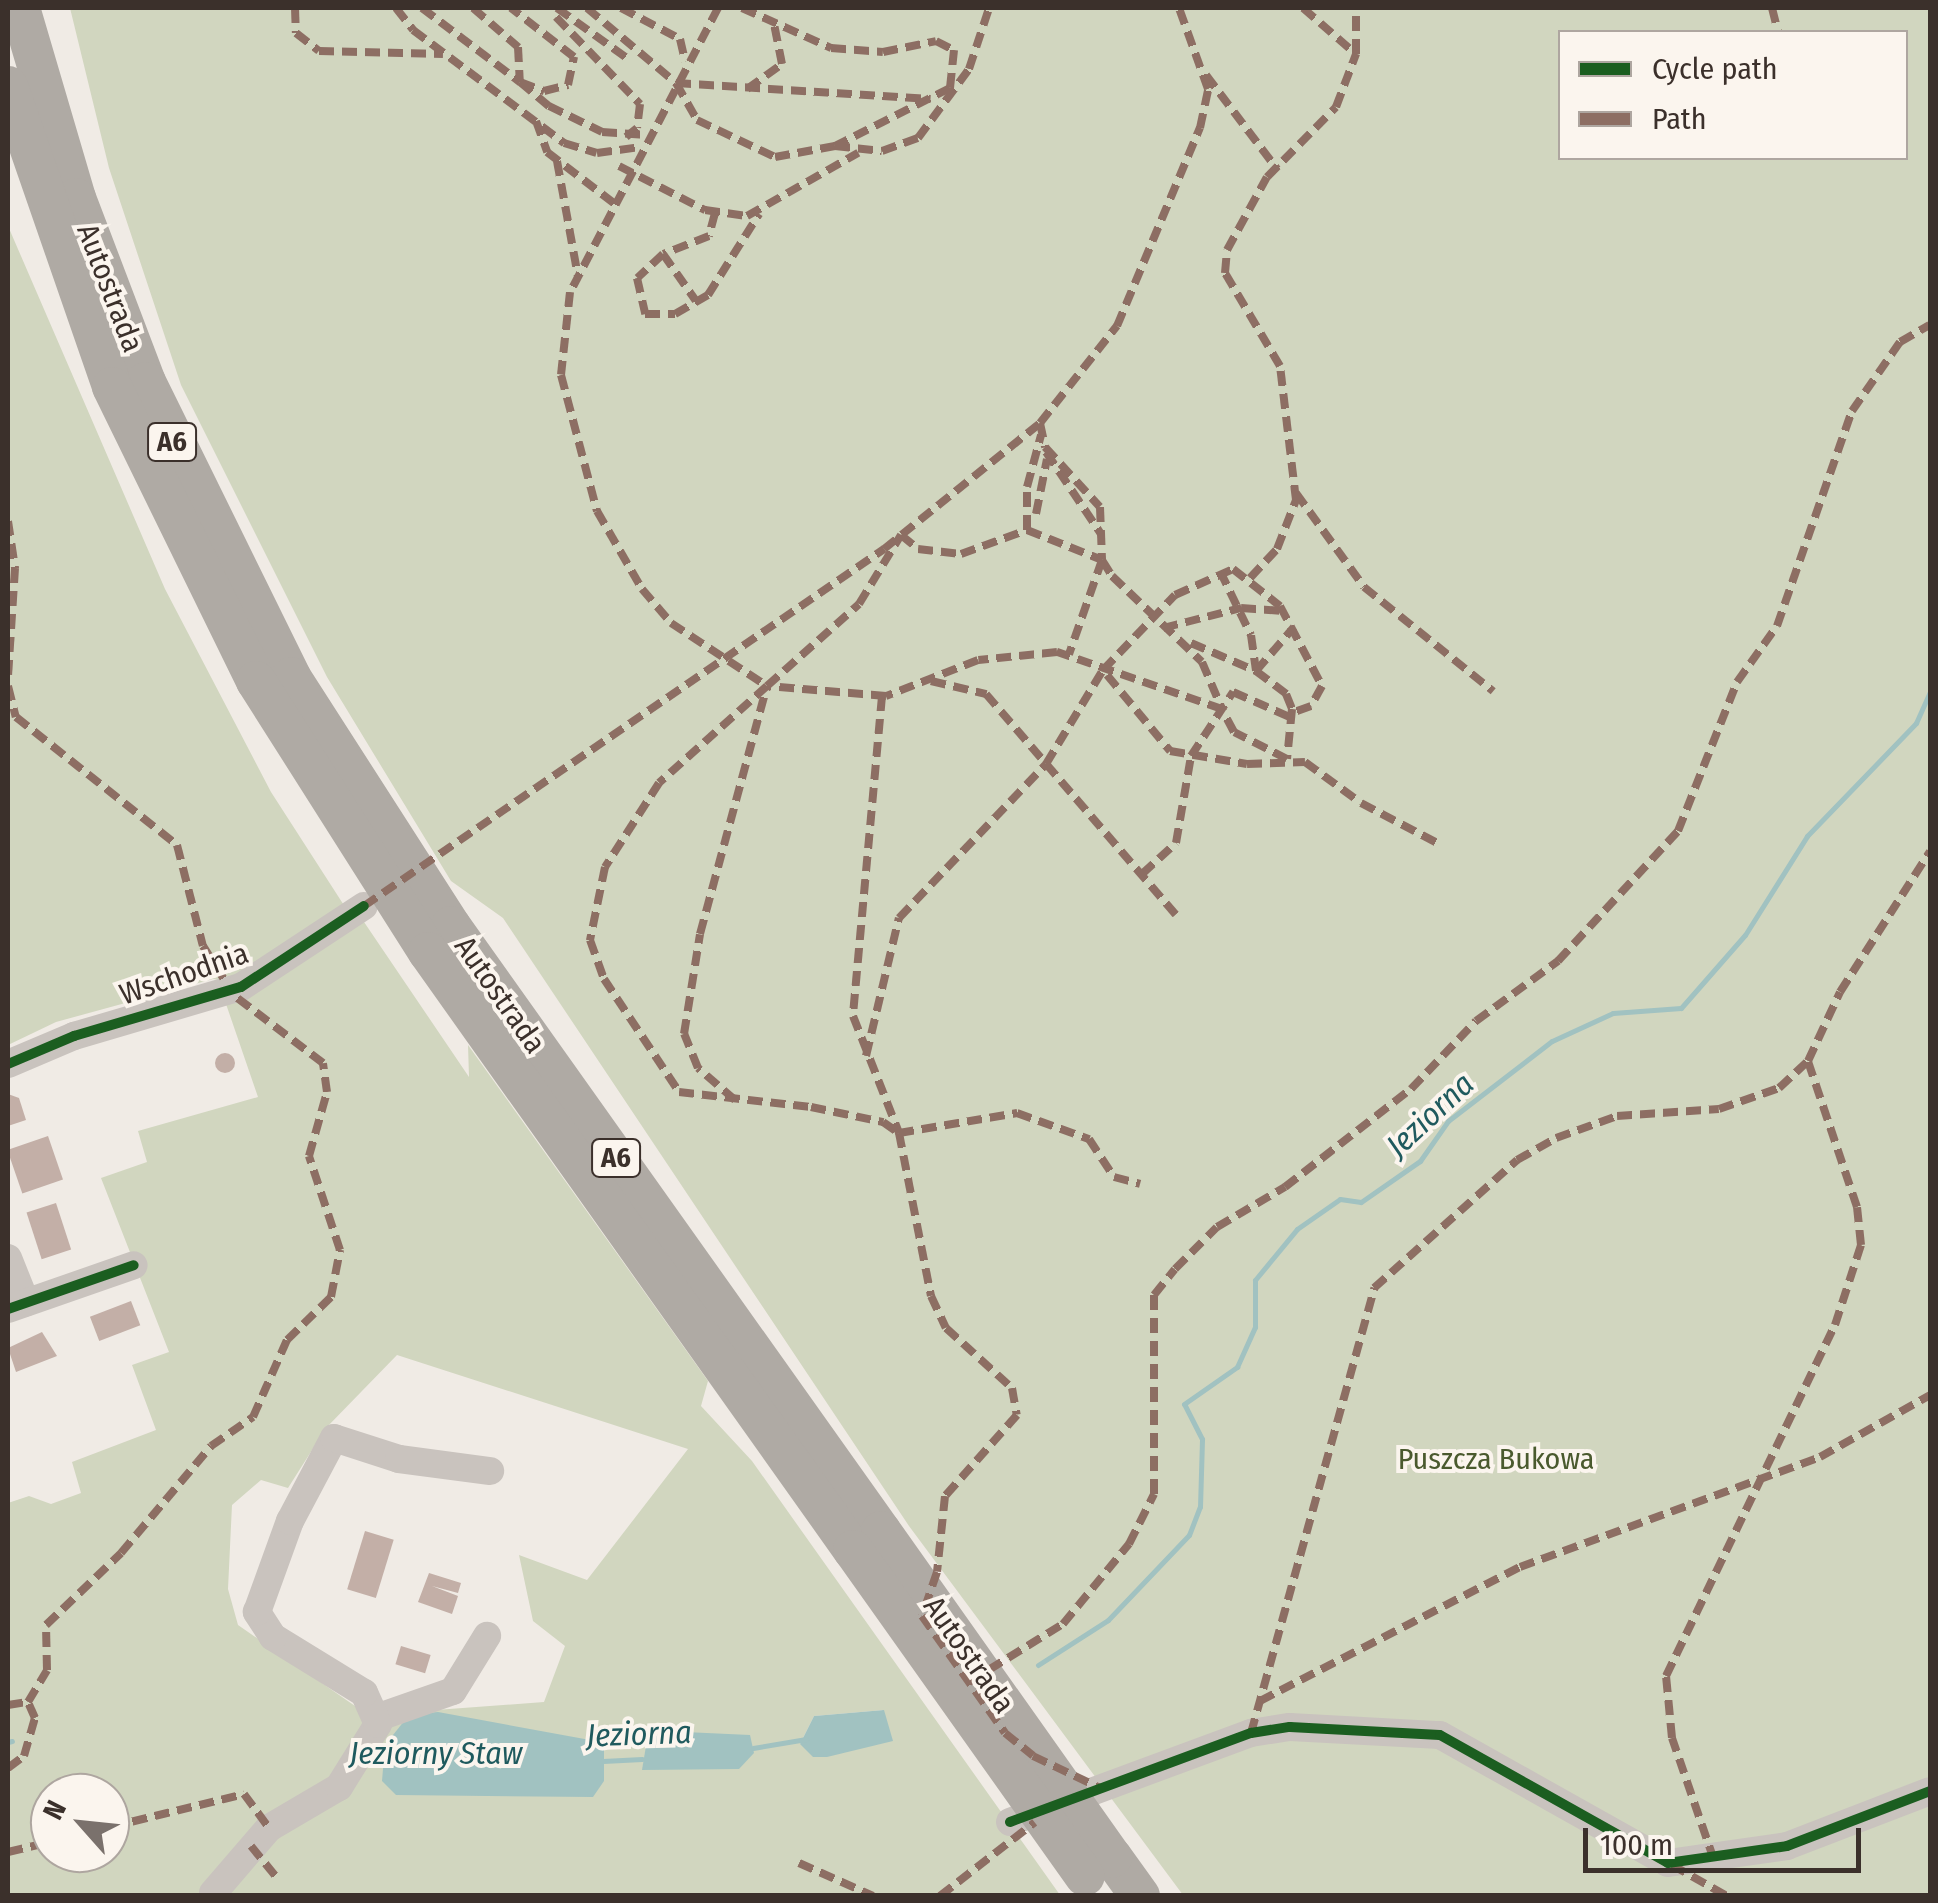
<!DOCTYPE html>
<style>
body{margin:0}
#map{position:relative;width:1938px;height:1903px;overflow:hidden;background:#f0ebe5;font-family:"Fira Sans Condensed",sans-serif}
div>[style]{position:absolute}
.green>*{inset:0;background:#d1d6bf}
.water>*{inset:0;background:#a1c2c1}
.stream>*{height:5px;margin:-2.5px;padding:0 2.5px;transform-origin:2.5px;border-radius:2.5px;background:#a1c2c1}
.building>*{inset:0;background:#c3afa7;transform-origin:0 0}
.round{border-radius:50%}
.minor>*{height:28px;margin:-14px;padding:0 14px;transform-origin:14px;border-radius:14px;background:#c9c3be}
.highway>*{height:40px;margin:-20px;padding:0 20px;transform-origin:20px;border-radius:20px;background:#afaaa4}
.highway-bridge>*{height:40px;margin:-20px;padding:0 20px;transform-origin:20px;border-radius:20px;background:#afaaa4}
.quiet>*{height:8px;margin-top:-4px;transform-origin:0;background:repeating-linear-gradient(90deg,#8d6e63 0 15px,transparent 0 23px)}
.cycleway>*{height:10px;margin:-5px;padding:0 5px;transform-origin:5px;border-radius:5px;background:#1b5e20}
span{translate:-50% -50%;white-space:nowrap;text-align:center;line-height:1.15;-webkit-text-stroke:8px #fbf5ee;paint-order:stroke}
.shield-label span{padding:2px 8px;background:#fbf5ee;border:2px solid;border-radius:8px;-webkit-text-stroke-width:0}
.shield-label{font-size:28px;color:#3b302b;font-weight:700}
.street-label{font-size:30px;color:#3b302b}
.park-label{font-size:30px;color:#4a5a2e}
.water-label{font-size:32px;color:#1f5a5e;font-style:italic}
.frame{position:absolute;inset:0;border:10px solid #3b302b;pointer-events:none}
.legend{position:absolute;left:1558px;top:30px;width:350px;height:130px;box-sizing:border-box;background:#fbf5ee;border:2px solid #aea6a0;margin:0;padding:12px 18px;list-style:none;font-size:30px;color:#3b302b}
.legend li{display:flex;align-items:center;gap:20px;height:50px}
.legend b{width:50px;border:2px solid #aea6a0}
.north{position:absolute;left:30px;top:1773px;width:100px;height:100px;box-sizing:border-box;background:#fbf5ee;border:2px solid #aea6a0;border-radius:50%;rotate:297deg;font-size:28px;font-weight:700;line-height:40px;text-align:center;color:#3b302b}
.north::after{content:'';display:block;margin:auto;width:35px;height:45px;background:#7a716c;clip-path:polygon(50% 0,100% 100%,50% 72%,0 100%)}
.scale{position:absolute;left:1583px;top:1828px;width:278px;height:45px;box-sizing:border-box;border:5px solid #3b302b;border-top:0;padding-left:12px;font-size:30px;line-height:35px;white-space:nowrap;color:#3b302b;-webkit-text-stroke:8px #fbf5ee;paint-order:stroke}
</style>
<div id="map">
<div class="green">
<div style="clip-path:polygon(evenodd,70px 8px,1930px 8px,1930px 1895px,1183px 1895px,909px 1526px,503px 918px,451px 881px,327px 677px,181px 385px,109px 168px,70px 8px,1560px 32px,1906px 32px,1906px 158px,1560px 158px,1560px 32px)"></div>
<div style="clip-path:polygon(8px 226px,165px 589px,271px 792px,347px 910px,231px 981px,213px 979px,56px 1022px,8px 1045px)"></div>
<div style="clip-path:polygon(evenodd,364px 922px,469px 1077px,468px 1045px,708px 1381px,701px 1406px,752px 1461px,1060px 1895px,8px 1895px,8px 1503px,29px 1496px,51px 1504px,81px 1493px,72px 1462px,156px 1430px,132px 1365px,169px 1352px,101px 1178px,147px 1162px,138px 1131px,258px 1097px,226px 1004px,364px 922px,397px 1355px,688px 1449px,587px 1580px,519px 1555px,533px 1621px,565px 1646px,544px 1702px,368px 1715px,238px 1625px,228px 1589px,232px 1505px,261px 1480px,288px 1488px,326px 1428px,397px 1355px,364px 922px,884px 1710px,800px 1744px,814px 1716px,884px 1710px,364px 922px,50px 1793px,110px 1793px,110px 1853px,50px 1853px,50px 1793px)"></div>
</div>
<div class="water">
<div style="clip-path:polygon(884px 1710px,893px 1741px,827px 1757px,813px 1757px,800px 1744px,814px 1716px)"></div>
<div style="clip-path:polygon(438px 1712px,590px 1740px,604px 1749px,604px 1781px,593px 1797px,396px 1795px,382px 1781px,385px 1745px,409px 1715px)"></div>
<div style="clip-path:polygon(663px 1731px,750px 1735px,754px 1753px,739px 1769px,642px 1770px,647px 1740px)"></div>
</div>
<div class="stream">
<div style="left:1038px;top:1665px;width:83px;rotate:-32.7deg"></div>
<div style="left:1108px;top:1620px;width:117px;rotate:-46.4deg"></div>
<div style="left:1189px;top:1535px;width:30px;rotate:-69deg"></div>
<div style="left:1200px;top:1507px;width:68px;rotate:-88.3deg"></div>
<div style="left:1202px;top:1439px;width:39px;rotate:-117deg"></div>
<div style="left:1184px;top:1404px;width:65px;rotate:-34.9deg"></div>
<div style="left:1237px;top:1367px;width:44px;rotate:-65.8deg"></div>
<div style="left:1255px;top:1327px;width:47px;rotate:-90deg"></div>
<div style="left:1255px;top:1280px;width:66px;rotate:-50.5deg"></div>
<div style="left:1297px;top:1229px;width:52px;rotate:-34.9deg"></div>
<div style="left:1340px;top:1199px;width:21px;rotate:8deg"></div>
<div style="left:1361px;top:1202px;width:72px;rotate:-34.8deg"></div>
<div style="left:1420px;top:1161px;width:49px;rotate:-55deg"></div>
<div style="left:1448px;top:1121px;width:131px;rotate:-37.6deg"></div>
<div style="left:1552px;top:1041px;width:67px;rotate:-24.7deg"></div>
<div style="left:1613px;top:1013px;width:68px;rotate:-4.2deg"></div>
<div style="left:1681px;top:1008px;width:97px;rotate:-48.8deg"></div>
<div style="left:1745px;top:935px;width:117px;rotate:-57.9deg"></div>
<div style="left:1807px;top:836px;width:157px;rotate:-46deg"></div>
<div style="left:1916px;top:723px;width:34px;rotate:-66deg"></div>
<div style="left:8px;top:1742px;width:4px;rotate:-14deg"></div>
<div style="left:753px;top:1748px;width:54px;rotate:-9.6deg"></div>
<div style="left:603px;top:1761px;width:39px;rotate:-3deg"></div>
</div>
<div class="building">
<div class="round" style="left:215px;top:1053px;width:20px;height:20px"></div>
<div style="clip-path:polygon(8px 1094px,19px 1098px,26px 1120px,8px 1126px)"></div>
<div style="left:48px;top:1136px;width:46px;height:43px;rotate:71deg"></div>
<div style="left:56px;top:1203px;width:49px;height:31px;rotate:72deg"></div>
<div style="left:131px;top:1301px;width:26px;height:44px;rotate:69deg"></div>
<div style="clip-path:polygon(42px 1332px,57px 1356px,16px 1372px,8px 1348px)"></div>
<div style="left:365px;top:1531px;width:30px;height:61px;rotate:17deg"></div>
<div style="clip-path:polygon(429px 1573px,461px 1583px,458px 1593px,432px 1586px,458px 1596px,452px 1614px,418px 1602px)"></div>
<div style="left:401px;top:1646px;width:31px;height:19px;rotate:17deg"></div>
</div>
<div class="minor">
<div style="left:8px;top:1064px;width:72px;rotate:-23deg"></div>
<div style="left:74px;top:1036px;width:174px;rotate:-16.4deg"></div>
<div style="left:241px;top:987px;width:147px;rotate:-33.4deg"></div>
<div style="left:8px;top:1258px;width:48px;rotate:68.2deg"></div>
<div style="left:8px;top:1309px;width:133px;rotate:-19.2deg"></div>
<div style="left:379px;top:1717px;width:78px;rotate:-19.4deg"></div>
<div style="left:453px;top:1691px;width:65px;rotate:-58.3deg"></div>
<div style="left:1010px;top:1822px;width:257px;rotate:-20.3deg"></div>
<div style="left:1251px;top:1733px;width:39px;rotate:-9deg"></div>
<div style="left:1290px;top:1727px;width:150px;rotate:3.1deg"></div>
<div style="left:1440px;top:1735px;width:261px;rotate:29.3deg"></div>
<div style="left:1668px;top:1863px;width:120px;rotate:-8.1deg"></div>
<div style="left:1787px;top:1846px;width:153px;rotate:-21deg"></div>
<div style="left:213px;top:1893px;width:86px;rotate:-49.3deg"></div>
<div style="left:269px;top:1828px;width:81px;rotate:-30.4deg"></div>
<div style="left:339px;top:1787px;width:74px;rotate:-58.2deg"></div>
<div style="left:378px;top:1724px;width:34px;rotate:-114deg"></div>
<div style="left:364px;top:1693px;width:107px;rotate:-148.4deg"></div>
<div style="left:273px;top:1637px;width:30px;rotate:-123deg"></div>
<div style="left:257px;top:1612px;width:97px;rotate:-70.1deg"></div>
<div style="left:290px;top:1521px;width:94px;rotate:-62.1deg"></div>
<div style="left:334px;top:1438px;width:68px;rotate:17.9deg"></div>
<div style="left:399px;top:1459px;width:92px;rotate:7.5deg"></div>
</div>
<div class="highway">
<div style="left:20px;top:8px;width:198px;rotate:73.6deg"></div>
<div style="left:76px;top:198px;width:197px;rotate:69.2deg"></div>
<div style="left:146px;top:382px;width:329px;rotate:63.8deg"></div>
<div style="left:291px;top:677px;width:296px;rotate:57.3deg"></div>
<div style="left:451px;top:926px;width:742px;rotate:54.6deg"></div>
<div style="left:8px;top:86px;width:318px;rotate:70.9deg"></div>
<div style="left:112px;top:387px;width:327px;rotate:63.9deg"></div>
<div style="left:256px;top:681px;width:321px;rotate:57.6deg"></div>
<div style="left:428px;top:952px;width:734px;rotate:54.6deg"></div>
<div style="left:1112px;top:1857px;width:48px;rotate:54.3deg"></div>
</div>
<div class="highway-bridge">
<div style="left:881px;top:1531px;width:400px;rotate:54.7deg"></div>
<div style="left:853px;top:1550px;width:400px;rotate:54.6deg"></div>
</div>
<div class="quiet">
<div style="left:295px;top:8px;width:25px;rotate:88deg"></div>
<div style="left:296px;top:33px;width:29px;rotate:38deg"></div>
<div style="left:319px;top:51px;width:124px;rotate:1.4deg"></div>
<div style="left:396px;top:8px;width:28px;rotate:52deg"></div>
<div style="left:413px;top:30px;width:189px;rotate:36.8deg"></div>
<div style="left:564px;top:143px;width:34px;rotate:17deg"></div>
<div style="left:597px;top:153px;width:43px;rotate:-7.9deg"></div>
<div style="left:422px;top:8px;width:123px;rotate:37.1deg"></div>
<div style="left:520px;top:82px;width:26px;rotate:21deg"></div>
<div style="left:544px;top:91px;width:25px;rotate:-14deg"></div>
<div style="left:568px;top:85px;width:29px;rotate:-78deg"></div>
<div style="left:574px;top:57px;width:80px;rotate:-142.1deg"></div>
<div style="left:473px;top:8px;width:60px;rotate:40.9deg"></div>
<div style="left:518px;top:47px;width:35px;rotate:87deg"></div>
<div style="left:520px;top:82px;width:38px;rotate:40deg"></div>
<div style="left:549px;top:106px;width:59px;rotate:26.1deg"></div>
<div style="left:602px;top:132px;width:45px;rotate:3.8deg"></div>
<div style="left:557px;top:8px;width:91px;rotate:35.6deg"></div>
<div style="left:587px;top:8px;width:116px;rotate:40.1deg"></div>
<div style="left:676px;top:83px;width:43px;rotate:60.4deg"></div>
<div style="left:697px;top:120px;width:86px;rotate:25.4deg"></div>
<div style="left:775px;top:157px;width:61px;rotate:-10.4deg"></div>
<div style="left:835px;top:146px;width:47px;rotate:6.1deg"></div>
<div style="left:882px;top:151px;width:38px;rotate:-20deg"></div>
<div style="left:918px;top:138px;width:86px;rotate:-53.5deg"></div>
<div style="left:969px;top:69px;width:64px;rotate:-71.8deg"></div>
<div style="left:621px;top:8px;width:67px;rotate:27.7deg"></div>
<div style="left:680px;top:39px;width:23px;rotate:77deg"></div>
<div style="left:718px;top:8px;width:320px;rotate:117.5deg"></div>
<div style="left:570px;top:292px;width:83px;rotate:96.2deg"></div>
<div style="left:561px;top:375px;width:141px;rotate:75.2deg"></div>
<div style="left:597px;top:511px;width:90px;rotate:60deg"></div>
<div style="left:642px;top:589px;width:45px;rotate:49.5deg"></div>
<div style="left:671px;top:623px;width:115px;rotate:33.3deg"></div>
<div style="left:742px;top:8px;width:98px;rotate:24.2deg"></div>
<div style="left:831px;top:48px;width:52px;rotate:4.4deg"></div>
<div style="left:883px;top:52px;width:54px;rotate:-11.7deg"></div>
<div style="left:936px;top:41px;width:20px;rotate:27deg"></div>
<div style="left:954px;top:50px;width:38px;rotate:96deg"></div>
<div style="left:950px;top:88px;width:129px;rotate:153.2deg"></div>
<div style="left:1303px;top:8px;width:70px;rotate:41deg"></div>
<div style="left:1772px;top:8px;width:25px;rotate:76deg"></div>
<div style="left:556px;top:17px;width:121px;rotate:46deg"></div>
<div style="left:640px;top:104px;width:24px;rotate:97deg"></div>
<div style="left:637px;top:128px;width:14px;rotate:141deg"></div>
<div style="left:1206px;top:75px;width:118px;rotate:52.9deg"></div>
<div style="left:676px;top:83px;width:255px;rotate:3.6deg"></div>
<div style="left:747px;top:89px;width:43px;rotate:-35.5deg"></div>
<div style="left:782px;top:64px;width:41px;rotate:-101.3deg"></div>
<div style="left:536px;top:121px;width:33px;rotate:70deg"></div>
<div style="left:547px;top:152px;width:86px;rotate:37.4deg"></div>
<div style="left:557px;top:161px;width:117px;rotate:79.7deg"></div>
<div style="left:619px;top:166px;width:97px;rotate:27.1deg"></div>
<div style="left:705px;top:210px;width:42px;rotate:8.1deg"></div>
<div style="left:747px;top:216px;width:128px;rotate:-29.6deg"></div>
<div style="left:715px;top:213px;width:24px;rotate:105deg"></div>
<div style="left:709px;top:236px;width:49px;rotate:158.6deg"></div>
<div style="left:663px;top:254px;width:35px;rotate:137deg"></div>
<div style="left:637px;top:278px;width:37px;rotate:77deg"></div>
<div style="left:645px;top:314px;width:30px"></div>
<div style="left:675px;top:314px;width:38px;rotate:-30deg"></div>
<div style="left:708px;top:295px;width:96px;rotate:-57.8deg"></div>
<div style="left:663px;top:254px;width:57px;rotate:54.9deg"></div>
<div style="left:1040px;top:423px;width:25px;rotate:78deg"></div>
<div style="left:1045px;top:447px;width:81px;rotate:47.5deg"></div>
<div style="left:1100px;top:507px;width:53px;rotate:87.8deg"></div>
<div style="left:1102px;top:560px;width:19px;rotate:58deg"></div>
<div style="left:1112px;top:576px;width:124px;rotate:43.7deg"></div>
<div style="left:1202px;top:662px;width:51px;rotate:66.9deg"></div>
<div style="left:1222px;top:709px;width:175px;rotate:-160.9deg"></div>
<div style="left:1057px;top:652px;width:79px;rotate:174.2deg"></div>
<div style="left:978px;top:660px;width:99px;rotate:158.6deg"></div>
<div style="left:886px;top:696px;width:119px;rotate:-175.2deg"></div>
<div style="left:767px;top:686px;width:145px;rotate:138.1deg"></div>
<div style="left:659px;top:783px;width:100px;rotate:122.7deg"></div>
<div style="left:605px;top:867px;width:75px;rotate:101.6deg"></div>
<div style="left:590px;top:940px;width:41px;rotate:70.3deg"></div>
<div style="left:604px;top:979px;width:136px;rotate:56.4deg"></div>
<div style="left:679px;top:1092px;width:133px;rotate:6.5deg"></div>
<div style="left:811px;top:1107px;width:74px;rotate:11.8deg"></div>
<div style="left:883px;top:1122px;width:19px;rotate:35deg"></div>
<div style="left:899px;top:1133px;width:120px;rotate:-9.6deg"></div>
<div style="left:1017px;top:1113px;width:77px;rotate:19.9deg"></div>
<div style="left:1089px;top:1139px;width:45px;rotate:56.7deg"></div>
<div style="left:1114px;top:1177px;width:27px;rotate:15deg"></div>
<div style="left:1046px;top:452px;width:99px;rotate:56.1deg"></div>
<div style="left:1296px;top:493px;width:116px;rotate:54.1deg"></div>
<div style="left:1364px;top:587px;width:166px;rotate:38.9deg"></div>
<div style="left:1036px;top:514px;width:56px;rotate:-78.7deg"></div>
<div style="left:8px;top:521px;width:48px;rotate:81.5deg"></div>
<div style="left:15px;top:568px;width:107px;rotate:93.7deg"></div>
<div style="left:1027px;top:530px;width:43px;rotate:-90deg"></div>
<div style="left:1027px;top:487px;width:54px;rotate:-74.9deg"></div>
<div style="left:1220px;top:571px;width:71px;rotate:64.2deg"></div>
<div style="left:1251px;top:635px;width:36px;rotate:82deg"></div>
<div style="left:1256px;top:671px;width:58px;rotate:-49.2deg"></div>
<div style="left:1250px;top:578px;width:40px;rotate:-47deg"></div>
<div style="left:1277px;top:549px;width:53px;rotate:-68.8deg"></div>
<div style="left:1296px;top:500px;width:135px;rotate:-96.8deg"></div>
<div style="left:1280px;top:366px;width:108px;rotate:-120.6deg"></div>
<div style="left:1225px;top:273px;width:23px;rotate:-85deg"></div>
<div style="left:1227px;top:250px;width:83px;rotate:-61.3deg"></div>
<div style="left:1267px;top:177px;width:98px;rotate:-45.4deg"></div>
<div style="left:1336px;top:107px;width:57px;rotate:-69.3deg"></div>
<div style="left:1356px;top:54px;width:46px;rotate:-90deg"></div>
<div style="left:1163px;top:628px;width:81px;rotate:-14.4deg"></div>
<div style="left:1241px;top:608px;width:42px;rotate:4.1deg"></div>
<div style="left:1191px;top:643px;width:71px;rotate:23.3deg"></div>
<div style="left:1256px;top:671px;width:38px;rotate:37deg"></div>
<div style="left:1286px;top:694px;width:16px;rotate:68deg"></div>
<div style="left:1292px;top:709px;width:50px;rotate:95.7deg"></div>
<div style="left:1287px;top:759px;width:59px;rotate:-153deg"></div>
<div style="left:1234px;top:732px;width:26px;rotate:-118deg"></div>
<div style="left:1107px;top:675px;width:99px;rotate:50.3deg"></div>
<div style="left:1170px;top:751px;width:78px;rotate:9.6deg"></div>
<div style="left:1247px;top:764px;width:58px;rotate:-2deg"></div>
<div style="left:1305px;top:762px;width:69px;rotate:36.2deg"></div>
<div style="left:1361px;top:803px;width:88px;rotate:27.7deg"></div>
<div style="left:931px;top:681px;width:57px;rotate:13.3deg"></div>
<div style="left:986px;top:694px;width:291px;rotate:49.3deg"></div>
<div style="left:8px;top:686px;width:32px;rotate:76deg"></div>
<div style="left:16px;top:717px;width:206px;rotate:38.5deg"></div>
<div style="left:177px;top:845px;width:104px;rotate:75.6deg"></div>
<div style="left:203px;top:946px;width:41px;rotate:57.8deg"></div>
<div style="left:882px;top:696px;width:321px;rotate:95.2deg"></div>
<div style="left:853px;top:1016px;width:126px;rotate:68.5deg"></div>
<div style="left:899px;top:1133px;width:166px;rotate:78.9deg"></div>
<div style="left:931px;top:1296px;width:35px;rotate:65deg"></div>
<div style="left:946px;top:1328px;width:89px;rotate:42.3deg"></div>
<div style="left:1012px;top:1388px;width:27px;rotate:80deg"></div>
<div style="left:1017px;top:1415px;width:108px;rotate:131.6deg"></div>
<div style="left:945px;top:1496px;width:76px;rotate:96deg"></div>
<div style="left:937px;top:1572px;width:46px;rotate:108.8deg"></div>
<div style="left:922px;top:1616px;width:143px;rotate:54.6deg"></div>
<div style="left:1005px;top:1733px;width:36px;rotate:39deg"></div>
<div style="left:1033px;top:1756px;width:74px;rotate:25.5deg"></div>
<div style="left:1142px;top:874px;width:46px;rotate:-42.4deg"></div>
<div style="left:1176px;top:843px;width:88px;rotate:-80.2deg"></div>
<div style="left:1191px;top:756px;width:77px;rotate:-56.7deg"></div>
<div style="left:1233px;top:692px;width:64px;rotate:23.8deg"></div>
<div style="left:364px;top:906px;width:631px;rotate:-34.47deg"></div>
<div style="left:884px;top:549px;width:201px;rotate:-38.9deg"></div>
<div style="left:1040px;top:423px;width:124px;rotate:-51.6deg"></div>
<div style="left:1117px;top:326px;width:215px;rotate:-67.3deg"></div>
<div style="left:1200px;top:128px;width:40px;rotate:-78deg"></div>
<div style="left:1208px;top:89px;width:86px;rotate:-109.7deg"></div>
<div style="left:866px;top:1056px;width:142px;rotate:-76.6deg"></div>
<div style="left:899px;top:918px;width:213px;rotate:-46.3deg"></div>
<div style="left:1046px;top:764px;width:110px;rotate:-58.8deg"></div>
<div style="left:1103px;top:670px;width:104px;rotate:-46.2deg"></div>
<div style="left:1175px;top:595px;width:64px;rotate:-24.1deg"></div>
<div style="left:1233px;top:569px;width:60px;rotate:38.2deg"></div>
<div style="left:1280px;top:606px;width:90px;rotate:62.3deg"></div>
<div style="left:1322px;top:686px;width:23px;rotate:119deg"></div>
<div style="left:1311px;top:706px;width:20px;rotate:160deg"></div>
<div style="left:735px;top:1100px;width:49px;rotate:-139.1deg"></div>
<div style="left:698px;top:1068px;width:37px;rotate:-112deg"></div>
<div style="left:684px;top:1034px;width:101px;rotate:-80.9deg"></div>
<div style="left:700px;top:934px;width:257px;rotate:-74.9deg"></div>
<div style="left:767px;top:686px;width:123px;rotate:-41.7deg"></div>
<div style="left:859px;top:604px;width:81px;rotate:-58.7deg"></div>
<div style="left:901px;top:535px;width:22px;rotate:39deg"></div>
<div style="left:918px;top:549px;width:43px;rotate:6.6deg"></div>
<div style="left:961px;top:554px;width:70px;rotate:-20deg"></div>
<div style="left:1027px;top:530px;width:81px;rotate:21.8deg"></div>
<div style="left:1102px;top:560px;width:100px;rotate:109.3deg"></div>
<div style="left:969px;top:1682px;width:110px;rotate:-31.7deg"></div>
<div style="left:1063px;top:1624px;width:104px;rotate:-50.5deg"></div>
<div style="left:1129px;top:1544px;width:56px;rotate:-63.4deg"></div>
<div style="left:1154px;top:1494px;width:199px;rotate:-90deg"></div>
<div style="left:1154px;top:1295px;width:33px;rotate:-51deg"></div>
<div style="left:1175px;top:1269px;width:59px;rotate:-45deg"></div>
<div style="left:1217px;top:1227px;width:79px;rotate:-30.5deg"></div>
<div style="left:1285px;top:1187px;width:160px;rotate:-37.9deg"></div>
<div style="left:1411px;top:1089px;width:94px;rotate:-46.3deg"></div>
<div style="left:1476px;top:1021px;width:102px;rotate:-36.2deg"></div>
<div style="left:1558px;top:961px;width:177px;rotate:-47.3deg"></div>
<div style="left:1678px;top:831px;width:160px;rotate:-68.4deg"></div>
<div style="left:1737px;top:682px;width:69px;rotate:-54.5deg"></div>
<div style="left:1777px;top:626px;width:228px;rotate:-70.8deg"></div>
<div style="left:1852px;top:411px;width:84px;rotate:-55.2deg"></div>
<div style="left:1900px;top:342px;width:34px;rotate:-30deg"></div>
<div style="left:1260px;top:1701px;width:292px;rotate:-27.3deg"></div>
<div style="left:1520px;top:1567px;width:320px;rotate:-20.1deg"></div>
<div style="left:1820px;top:1457px;width:126px;rotate:-29.4deg"></div>
<div style="left:8px;top:1705px;width:20px;rotate:-9deg"></div>
<div style="left:28px;top:1702px;width:37px;rotate:-59deg"></div>
<div style="left:47px;top:1670px;width:45px;rotate:-91.3deg"></div>
<div style="left:46px;top:1625px;width:104px;rotate:-43.8deg"></div>
<div style="left:121px;top:1553px;width:140px;rotate:-49.9deg"></div>
<div style="left:211px;top:1446px;width:51px;rotate:-34.6deg"></div>
<div style="left:253px;top:1417px;width:84px;rotate:-66.2deg"></div>
<div style="left:287px;top:1340px;width:62px;rotate:-44.3deg"></div>
<div style="left:331px;top:1297px;width:48px;rotate:-79.2deg"></div>
<div style="left:340px;top:1250px;width:99px;rotate:-108.3deg"></div>
<div style="left:309px;top:1156px;width:66px;rotate:-74.3deg"></div>
<div style="left:327px;top:1092px;width:29px;rotate:-98deg"></div>
<div style="left:323px;top:1063px;width:114px;rotate:-142.8deg"></div>
<div style="left:1251px;top:1733px;width:462px;rotate:-74.5deg"></div>
<div style="left:1374px;top:1288px;width:192px;rotate:-41.8deg"></div>
<div style="left:1517px;top:1160px;width:45px;rotate:-29.4deg"></div>
<div style="left:1556px;top:1138px;width:65px;rotate:-19.8deg"></div>
<div style="left:1617px;top:1116px;width:102px;rotate:-3.9deg"></div>
<div style="left:1719px;top:1109px;width:64px;rotate:-19.3deg"></div>
<div style="left:1779px;top:1088px;width:40px;rotate:-43deg"></div>
<div style="left:1808px;top:1061px;width:76px;rotate:-65.1deg"></div>
<div style="left:1840px;top:992px;width:167px;rotate:-57.4deg"></div>
<div style="left:8px;top:1768px;width:20px;rotate:-37deg"></div>
<div style="left:24px;top:1756px;width:40px;rotate:-74deg"></div>
<div style="left:35px;top:1718px;width:17px;rotate:-114deg"></div>
<div style="left:110px;top:1827px;width:138px;rotate:-13.8deg"></div>
<div style="left:244px;top:1794px;width:42px;rotate:53.7deg"></div>
<div style="left:251px;top:1846px;width:41px;rotate:50.9deg"></div>
<div style="left:8px;top:1852px;width:43px;rotate:-13.4deg"></div>
<div style="left:1714px;top:1860px;width:129px;rotate:-109deg"></div>
<div style="left:1672px;top:1738px;width:62px;rotate:-95.5deg"></div>
<div style="left:1666px;top:1676px;width:390px;rotate:-64.3deg"></div>
<div style="left:1835px;top:1325px;width:84px;rotate:-72deg"></div>
<div style="left:1861px;top:1245px;width:38px;rotate:-96deg"></div>
<div style="left:1857px;top:1207px;width:154px;rotate:-108.6deg"></div>
<div style="left:799px;top:1863px;width:81px;rotate:24deg"></div>
<div style="left:1672px;top:1865px;width:63px;rotate:29.4deg"></div>
<div style="left:940px;top:1896px;width:120px;rotate:-37.9deg"></div>
</div>
<div class="cycleway">
<div style="left:8px;top:1064px;width:72px;rotate:-23deg"></div>
<div style="left:74px;top:1036px;width:174px;rotate:-16.4deg"></div>
<div style="left:241px;top:987px;width:147px;rotate:-33.4deg"></div>
<div style="left:8px;top:1309px;width:133px;rotate:-19.2deg"></div>
<div style="left:1010px;top:1822px;width:257px;rotate:-20.3deg"></div>
<div style="left:1251px;top:1733px;width:39px;rotate:-9deg"></div>
<div style="left:1290px;top:1727px;width:150px;rotate:3.1deg"></div>
<div style="left:1440px;top:1735px;width:261px;rotate:29.3deg"></div>
<div style="left:1668px;top:1863px;width:120px;rotate:-8.1deg"></div>
<div style="left:1787px;top:1846px;width:153px;rotate:-21deg"></div>
</div>
<div class="shield-label">
<span style="left:172px;top:442px">A6</span>
<span style="left:616px;top:1158px">A6</span>
</div>
<div class="street-label">
<span style="left:110px;top:288px;rotate:69deg">Autostrada</span>
<span style="left:184px;top:974px;rotate:-19deg">Wschodnia</span>
<span style="left:500px;top:995px;rotate:55deg">Autostrada</span>
<span style="left:969px;top:1655px;rotate:55deg">Autostrada</span>
</div>
<div class="park-label">
<span style="left:1496px;top:1459px">Puszcza Bukowa</span>
</div>
<div class="water-label">
<span style="left:1430px;top:1115px;rotate:-43deg">Jeziorna</span>
<span style="left:639px;top:1734px;rotate:-2deg">Jeziorna</span>
<span style="left:436px;top:1753px">Jeziorny Staw</span>
</div>
<div class="frame"></div>
<ul class="legend">
<li><b style="height:12px;background:#1b5e20"></b>Cycle path</li>
<li><b style="height:12px;background:#8d6e63"></b>Path</li>
</ul>
<div class="north">N</div>
<div class="scale">100 m</div>
</div>
